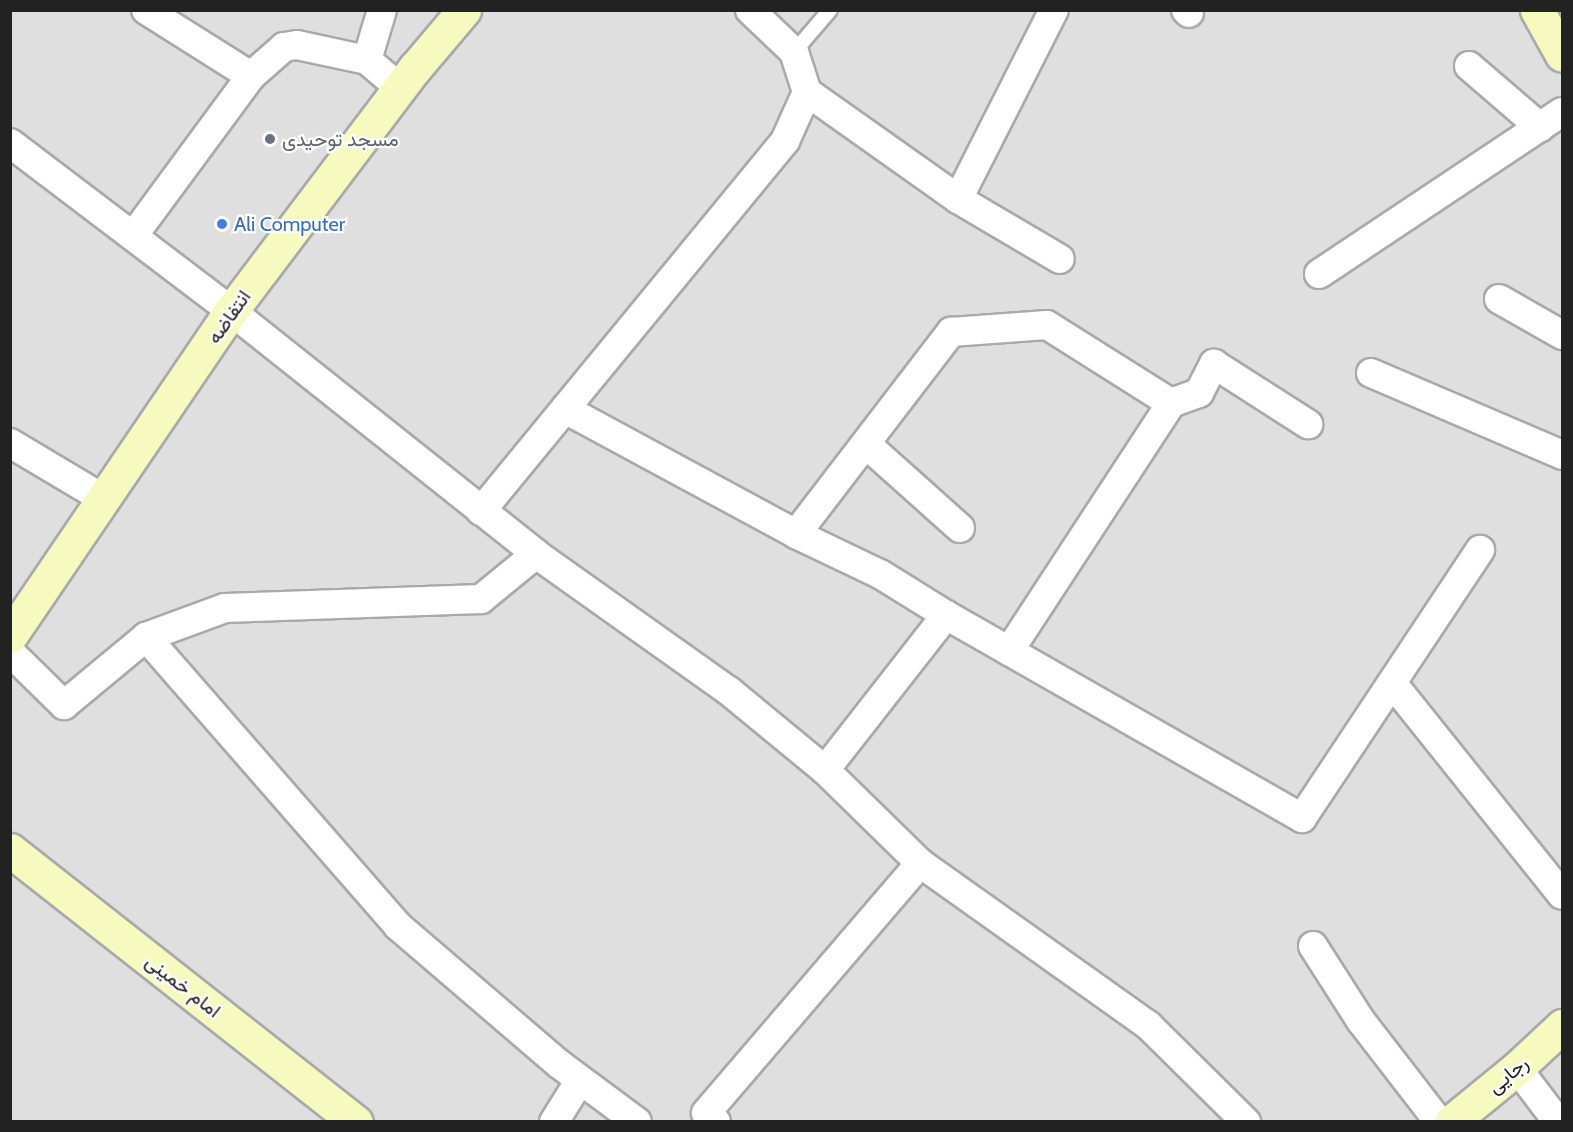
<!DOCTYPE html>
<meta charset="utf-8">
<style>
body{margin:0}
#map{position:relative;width:1573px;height:1132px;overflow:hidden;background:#f2efe9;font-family:Cabin,Vazirmatn,sans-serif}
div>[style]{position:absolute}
.residential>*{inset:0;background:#e0dfdf;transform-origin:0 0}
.roads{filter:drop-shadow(2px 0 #a9a9a9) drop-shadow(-2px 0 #a9a9a9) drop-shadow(0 2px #a9a9a9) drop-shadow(0 -2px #a9a9a9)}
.lane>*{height:14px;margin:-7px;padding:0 7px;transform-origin:7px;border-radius:7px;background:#fff}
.street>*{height:28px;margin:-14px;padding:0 14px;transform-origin:14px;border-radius:14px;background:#fff}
.secondary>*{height:33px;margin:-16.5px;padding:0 16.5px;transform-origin:16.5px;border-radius:16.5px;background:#f7fabf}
.dots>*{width:16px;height:16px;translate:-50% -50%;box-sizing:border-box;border:3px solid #fff;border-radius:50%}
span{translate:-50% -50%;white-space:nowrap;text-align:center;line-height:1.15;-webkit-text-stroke:4.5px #fff;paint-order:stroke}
.worship-label{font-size:20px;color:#5b616d}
.left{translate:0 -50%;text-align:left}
.shop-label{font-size:20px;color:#366cbe}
.street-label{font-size:20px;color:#222}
.frame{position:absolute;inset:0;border:12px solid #222;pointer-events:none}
</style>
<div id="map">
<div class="residential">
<div style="left:11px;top:11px;width:1551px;height:1110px"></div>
</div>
<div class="roads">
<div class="lane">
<div style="left:794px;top:52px;width:55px;rotate:-49.4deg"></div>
</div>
<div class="street">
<div style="left:146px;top:10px;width:124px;rotate:32.2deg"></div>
<div style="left:1186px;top:10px;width:4px;rotate:45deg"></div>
<div style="left:367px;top:60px;width:52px;rotate:-73.3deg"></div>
<div style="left:1469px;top:66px;width:94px;rotate:40.7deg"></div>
<div style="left:807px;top:92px;width:185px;rotate:35.3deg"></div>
<div style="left:958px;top:199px;width:118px;rotate:30.5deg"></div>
<div style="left:10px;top:143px;width:278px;rotate:37.2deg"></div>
<div style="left:231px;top:311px;width:390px;rotate:38.5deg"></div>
<div style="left:536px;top:554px;width:237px;rotate:35.4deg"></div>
<div style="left:729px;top:691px;width:124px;rotate:39.5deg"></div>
<div style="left:825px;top:770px;width:133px;rotate:44.4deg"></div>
<div style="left:920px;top:863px;width:280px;rotate:35.4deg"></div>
<div style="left:1148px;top:1025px;width:138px;rotate:44.7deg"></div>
<div style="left:958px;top:199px;width:212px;rotate:-63.1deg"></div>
<div style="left:133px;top:236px;width:199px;rotate:-53.6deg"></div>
<div style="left:251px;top:76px;width:44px;rotate:-41.3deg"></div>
<div style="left:284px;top:47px;width:13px;rotate:-9deg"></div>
<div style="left:297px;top:45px;width:72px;rotate:12.1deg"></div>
<div style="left:367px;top:60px;width:43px;rotate:40.3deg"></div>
<div style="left:1319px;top:274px;width:292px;rotate:-33.7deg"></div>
<div style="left:1499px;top:299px;width:73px;rotate:29.7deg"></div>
<div style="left:1371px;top:373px;width:208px;rotate:23.2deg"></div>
<div style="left:565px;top:409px;width:263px;rotate:28.4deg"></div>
<div style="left:796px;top:534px;width:93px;rotate:25.5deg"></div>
<div style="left:880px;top:574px;width:78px;rotate:31.8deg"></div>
<div style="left:946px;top:615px;width:410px;rotate:29.7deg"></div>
<div style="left:1302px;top:818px;width:322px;rotate:-56.4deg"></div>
<div style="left:10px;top:443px;width:109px;rotate:30.8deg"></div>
<div style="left:866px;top:444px;width:126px;rotate:41.8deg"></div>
<div style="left:481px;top:511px;width:479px;rotate:-50.6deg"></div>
<div style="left:785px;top:141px;width:54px;rotate:-65.8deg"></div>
<div style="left:807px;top:92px;width:42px;rotate:-108deg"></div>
<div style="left:794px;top:52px;width:61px;rotate:-136.3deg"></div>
<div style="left:796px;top:534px;width:255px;rotate:-52.5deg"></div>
<div style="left:951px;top:332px;width:96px;rotate:-4.2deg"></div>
<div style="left:1047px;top:325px;width:146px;rotate:32.2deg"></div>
<div style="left:1171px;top:403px;width:30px;rotate:-20deg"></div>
<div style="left:1199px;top:393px;width:33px;rotate:-63deg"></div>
<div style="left:1214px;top:364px;width:112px;rotate:32.6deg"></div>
<div style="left:146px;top:637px;width:383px;rotate:48.9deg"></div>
<div style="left:398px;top:926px;width:212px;rotate:40.6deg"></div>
<div style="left:559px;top:1064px;width:97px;rotate:36.6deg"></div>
<div style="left:1009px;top:651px;width:296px;rotate:-56.8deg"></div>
<div style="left:10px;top:652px;width:76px;rotate:44.5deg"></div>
<div style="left:64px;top:705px;width:107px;rotate:-39.7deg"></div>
<div style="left:146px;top:637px;width:84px;rotate:-20.2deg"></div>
<div style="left:225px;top:608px;width:256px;rotate:-2deg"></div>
<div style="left:481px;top:599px;width:71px;rotate:-39.3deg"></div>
<div style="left:1393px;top:684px;width:270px;rotate:51.3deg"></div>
<div style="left:825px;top:770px;width:197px;rotate:-52deg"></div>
<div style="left:1313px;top:946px;width:89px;rotate:57.4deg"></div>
<div style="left:1361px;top:1021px;width:128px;rotate:52.3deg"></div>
<div style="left:1517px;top:1068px;width:68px;rotate:52.8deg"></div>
<div style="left:554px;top:1122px;width:49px;rotate:-58.2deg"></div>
<div style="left:716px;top:1122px;width:13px;rotate:-138deg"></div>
<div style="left:706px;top:1113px;width:329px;rotate:-49.4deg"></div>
</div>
<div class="secondary">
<div style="left:1537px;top:10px;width:51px;rotate:60.9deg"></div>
<div style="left:10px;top:636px;width:393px;rotate:-55.8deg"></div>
<div style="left:231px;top:311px;width:305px;rotate:-52.9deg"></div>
<div style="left:415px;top:68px;width:76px;rotate:-49.8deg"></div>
<div style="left:10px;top:850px;width:440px;rotate:38.2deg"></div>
<div style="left:1451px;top:1122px;width:85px;rotate:-39.3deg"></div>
<div style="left:1517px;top:1068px;width:62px;rotate:-43deg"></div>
</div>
</div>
<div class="dots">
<div style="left:270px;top:139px;background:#6b7280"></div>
<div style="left:222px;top:224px;background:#3f7fe0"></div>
</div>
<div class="worship-label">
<span class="left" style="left:282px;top:139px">مسجد توحیدی</span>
</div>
<div class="shop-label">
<span class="left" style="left:234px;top:224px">Ali Computer</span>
</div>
<div class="street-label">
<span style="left:229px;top:317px;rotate:-55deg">انتفاضه</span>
<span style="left:183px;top:986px;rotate:38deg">امام خمینی</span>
<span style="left:1508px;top:1075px;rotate:-40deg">رجایی</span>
</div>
<div class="frame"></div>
</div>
